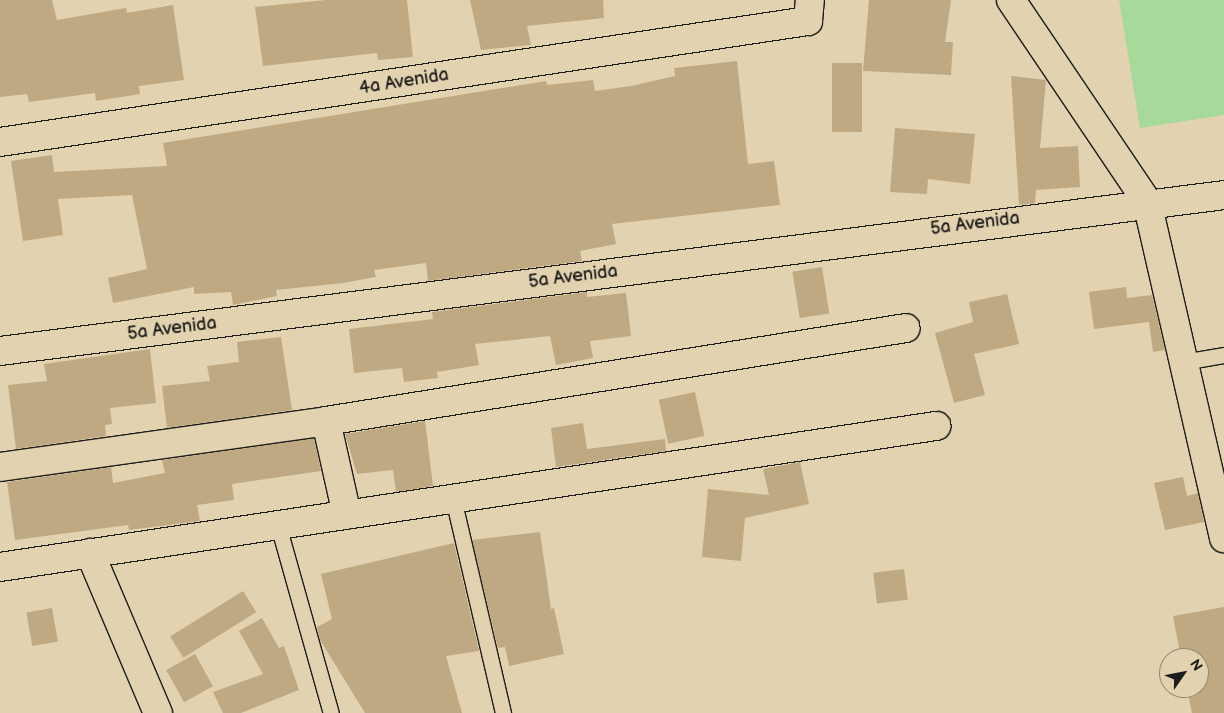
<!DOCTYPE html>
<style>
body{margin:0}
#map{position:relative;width:1224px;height:713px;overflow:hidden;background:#e3d2af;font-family:"Balsamiq Sans",sans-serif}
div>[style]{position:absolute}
.green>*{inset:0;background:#a7d99a}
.building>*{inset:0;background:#bfa982;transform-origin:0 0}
.roads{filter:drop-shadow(1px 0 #1c1c1c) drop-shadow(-1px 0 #1c1c1c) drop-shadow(0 1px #1c1c1c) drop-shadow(0 -1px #1c1c1c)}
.service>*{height:15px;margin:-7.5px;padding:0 7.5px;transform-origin:7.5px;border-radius:7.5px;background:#e3d2af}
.minor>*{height:28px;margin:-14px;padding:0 14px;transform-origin:14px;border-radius:14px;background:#e3d2af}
span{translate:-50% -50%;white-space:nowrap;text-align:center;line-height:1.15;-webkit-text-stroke:5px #e3d2af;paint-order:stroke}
.street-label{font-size:18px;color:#1c1c1c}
.north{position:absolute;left:1159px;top:648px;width:50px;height:50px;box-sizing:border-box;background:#e3d2af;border:1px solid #938974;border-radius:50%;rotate:57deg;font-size:14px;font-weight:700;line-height:20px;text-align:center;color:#1c1c1c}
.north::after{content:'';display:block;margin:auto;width:18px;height:22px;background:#1c1c1c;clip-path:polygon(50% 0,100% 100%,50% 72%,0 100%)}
</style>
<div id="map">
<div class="green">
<div style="clip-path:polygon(1119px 0,1224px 0,1224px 115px,1140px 128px)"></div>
</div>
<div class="building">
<div style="clip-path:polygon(0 0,52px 0,57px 20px,126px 8px,127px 13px,173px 5px,184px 80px,139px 86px,140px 94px,96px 101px,95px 93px,29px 102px,27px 94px,0 97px)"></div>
<div style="clip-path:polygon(326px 0,407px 0,413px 57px,378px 60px,377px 53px,263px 66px,255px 7px)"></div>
<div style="clip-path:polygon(470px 0,603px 0,604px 18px,527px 26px,531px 45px,481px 50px)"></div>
<div style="clip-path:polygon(869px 0,951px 0,945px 42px,953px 42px,951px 75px,863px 71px)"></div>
<div style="clip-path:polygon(737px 61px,748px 164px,774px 161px,780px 205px,612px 224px,616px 244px,580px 251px,582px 261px,428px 281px,426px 263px,374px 270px,376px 277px,343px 283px,276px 290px,277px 296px,233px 305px,231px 292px,194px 294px,194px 287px,113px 303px,108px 278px,147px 269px,132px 195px,58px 199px,63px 235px,23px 241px,11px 161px,52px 155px,54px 172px,167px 166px,163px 143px,546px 81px,547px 85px,593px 80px,595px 91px,631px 86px,675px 76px,674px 68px)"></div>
<div style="left:832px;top:63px;width:30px;height:69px"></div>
<div style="clip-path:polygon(1011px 76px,1046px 80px,1040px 148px,1078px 146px,1080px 187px,1036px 190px,1035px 203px,1019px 205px)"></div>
<div style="clip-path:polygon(895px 128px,975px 134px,970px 184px,928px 179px,927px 194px,890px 192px)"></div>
<div style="left:822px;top:267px;width:47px;height:30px;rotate:81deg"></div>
<div style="clip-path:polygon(1126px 287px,1127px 298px,1152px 295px,1165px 350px,1153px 352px,1149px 322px,1094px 329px,1089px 292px)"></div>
<div style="clip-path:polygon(587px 292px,587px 297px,626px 293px,631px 336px,590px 341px,593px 358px,556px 365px,550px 336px,475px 344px,479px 365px,437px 372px,438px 378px,404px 382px,402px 368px,354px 373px,349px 329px,433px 319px,432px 312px)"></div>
<div style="clip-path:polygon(1007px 294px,1019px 344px,974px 354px,985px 395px,954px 403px,935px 333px,973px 322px,969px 302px)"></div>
<div style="clip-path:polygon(281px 337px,292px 410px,167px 428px,162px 386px,210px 381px,207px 366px,239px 362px,237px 342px)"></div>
<div style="clip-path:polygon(150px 349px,156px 403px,110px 408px,112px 424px,105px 425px,106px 436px,16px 449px,8px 385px,47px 381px,44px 364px)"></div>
<div style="left:695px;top:392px;width:45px;height:37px;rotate:78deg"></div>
<div style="clip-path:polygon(425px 421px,433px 486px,396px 492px,393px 470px,357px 474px,345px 434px)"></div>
<div style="clip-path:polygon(583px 423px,587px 449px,665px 439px,666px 451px,556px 467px,551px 428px)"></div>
<div style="clip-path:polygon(314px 438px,321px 471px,232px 484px,234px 500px,197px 505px,200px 521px,129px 530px,128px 525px,15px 540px,7px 482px,111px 467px,113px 483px,165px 473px,162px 460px)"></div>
<div style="clip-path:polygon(800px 462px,809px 504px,745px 518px,741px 561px,702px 557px,708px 489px,769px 495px,763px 469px)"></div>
<div style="clip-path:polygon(1183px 477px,1187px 496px,1198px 493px,1204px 522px,1165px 530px,1154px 483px)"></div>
<div style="clip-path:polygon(540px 532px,551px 609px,554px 608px,564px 654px,509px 666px,505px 647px,498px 648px,472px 540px)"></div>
<div style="clip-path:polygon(454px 543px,479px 651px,446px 656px,462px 713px,365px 713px,320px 640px,317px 627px,332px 619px,321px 574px)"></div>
<div style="left:904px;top:569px;width:31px;height:31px;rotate:83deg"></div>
<div style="left:243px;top:591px;width:25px;height:86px;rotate:58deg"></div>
<div style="clip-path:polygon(1224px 607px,1224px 713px,1192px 713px,1187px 688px,1199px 688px,1199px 658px,1181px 658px,1173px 616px)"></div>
<div style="left:52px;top:608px;width:34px;height:26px;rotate:80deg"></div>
<div style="clip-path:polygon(262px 618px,279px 648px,284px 646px,299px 690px,241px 713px,223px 713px,213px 692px,263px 674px,239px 631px)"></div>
<div style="left:195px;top:654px;width:37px;height:33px;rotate:61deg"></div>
</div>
<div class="roads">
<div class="service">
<div style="left:1183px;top:362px;width:42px;rotate:-9.7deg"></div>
<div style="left:453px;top:498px;width:221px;rotate:76.9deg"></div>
<div style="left:278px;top:525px;width:195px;rotate:74.3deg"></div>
</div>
<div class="minor">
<div style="left:1011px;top:0;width:244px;rotate:56deg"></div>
<div style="left:1147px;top:202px;width:345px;rotate:77.1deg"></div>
<div style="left:0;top:142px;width:817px;rotate:-8.52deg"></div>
<div style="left:808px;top:21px;width:21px;rotate:-85deg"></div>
<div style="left:0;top:351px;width:1234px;rotate:-7.26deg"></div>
<div style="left:326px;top:421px;width:96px;rotate:77.4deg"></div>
<div style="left:0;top:467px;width:329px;rotate:-8deg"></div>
<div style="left:326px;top:421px;width:587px;rotate:-9.11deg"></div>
<div style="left:90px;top:553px;width:174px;rotate:67deg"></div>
<div style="left:0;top:567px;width:947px;rotate:-8.57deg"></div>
</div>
</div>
<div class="street-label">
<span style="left:404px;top:82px;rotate:-9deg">4a Avenida</span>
<span style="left:975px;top:224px;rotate:-7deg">5a Avenida</span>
<span style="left:573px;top:277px;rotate:-7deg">5a Avenida</span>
<span style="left:172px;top:329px;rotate:-7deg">5a Avenida</span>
</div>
<div class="north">N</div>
</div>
